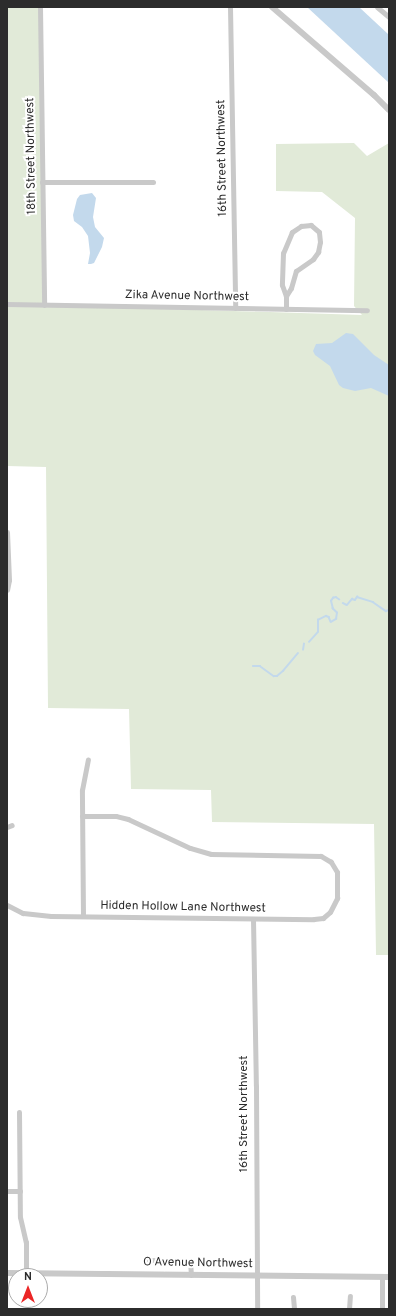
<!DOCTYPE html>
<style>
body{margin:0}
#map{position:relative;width:396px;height:1316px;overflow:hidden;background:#fff;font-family:Overpass,sans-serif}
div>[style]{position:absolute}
.green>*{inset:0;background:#e1ead8}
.water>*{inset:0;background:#c3d9ec}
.stream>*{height:1.5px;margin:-0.75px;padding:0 0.75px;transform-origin:0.75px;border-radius:0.75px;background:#c3d9ec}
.minor>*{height:5px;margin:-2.5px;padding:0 2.5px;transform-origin:2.5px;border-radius:2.5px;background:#c9c9c9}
.tertiary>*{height:6px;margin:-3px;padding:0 3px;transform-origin:3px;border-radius:3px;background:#c9c9c9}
span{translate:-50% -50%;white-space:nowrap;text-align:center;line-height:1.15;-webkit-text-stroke:4px #fff;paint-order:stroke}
.street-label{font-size:12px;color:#2c2c2c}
.frame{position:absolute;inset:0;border:8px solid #2c2c2c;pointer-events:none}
.north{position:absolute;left:8px;top:1268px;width:40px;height:40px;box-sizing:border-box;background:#fff;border:1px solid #ababab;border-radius:50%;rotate:0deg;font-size:11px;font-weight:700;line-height:16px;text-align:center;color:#2c2c2c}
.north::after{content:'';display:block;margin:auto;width:14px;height:18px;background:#eb2626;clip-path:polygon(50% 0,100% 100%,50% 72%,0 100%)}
</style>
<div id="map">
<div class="green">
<div style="clip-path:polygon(7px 7px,40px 7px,44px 305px,362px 315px,354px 306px,355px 218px,322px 192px,276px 191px,276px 144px,354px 143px,367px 156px,389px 143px,389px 955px,376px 955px,374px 824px,212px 822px,211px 790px,131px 789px,129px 709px,48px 708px,46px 467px,7px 466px)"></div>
</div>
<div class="water">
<div style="clip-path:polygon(307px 7px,359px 7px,388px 34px,389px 83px)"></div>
<div style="clip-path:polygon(92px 193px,96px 198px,93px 217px,95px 227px,104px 238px,102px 247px,94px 263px,91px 264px,88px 264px,90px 253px,88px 236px,82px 227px,74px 221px,73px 215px,77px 199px,80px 195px)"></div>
<div style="clip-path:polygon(346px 333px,353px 334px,374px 355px,389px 365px,389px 396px,371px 388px,355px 391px,343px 388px,339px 385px,330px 366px,315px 355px,313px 351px,316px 344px,332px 343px)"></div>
</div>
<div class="stream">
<div style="left:343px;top:603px;width:4px;rotate:27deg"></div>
<div style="left:347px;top:605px;width:8px;rotate:-50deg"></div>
<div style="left:352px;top:599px;width:3px;rotate:18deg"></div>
<div style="left:355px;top:600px;width:4px;rotate:-56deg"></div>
<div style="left:357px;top:597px;width:17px;rotate:17deg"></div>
<div style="left:373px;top:602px;width:16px;rotate:35deg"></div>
<div style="left:386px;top:611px;width:3px;rotate:-18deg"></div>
<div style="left:309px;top:642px;width:13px;rotate:-48deg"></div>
<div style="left:318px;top:632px;width:12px;rotate:-90deg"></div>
<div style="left:318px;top:620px;width:9px;rotate:-27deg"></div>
<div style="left:326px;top:616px;width:3px;rotate:18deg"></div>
<div style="left:329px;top:617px;width:5px;rotate:68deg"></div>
<div style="left:331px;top:622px;width:6px;rotate:-31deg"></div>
<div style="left:336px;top:619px;width:6px;rotate:-81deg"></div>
<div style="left:337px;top:613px;width:6px;rotate:-135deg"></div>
<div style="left:333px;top:609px;width:8px;rotate:-104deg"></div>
<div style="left:331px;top:601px;width:4px;rotate:-56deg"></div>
<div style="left:333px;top:598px;width:3px;rotate:-18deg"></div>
<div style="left:336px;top:597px;width:4px;rotate:34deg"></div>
<div style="left:303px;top:650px;width:6px;rotate:-81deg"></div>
<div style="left:253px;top:666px;width:7px"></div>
<div style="left:260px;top:666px;width:17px;rotate:36deg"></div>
<div style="left:274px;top:676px;width:3px"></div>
<div style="left:277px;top:676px;width:8px;rotate:-40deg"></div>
<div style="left:283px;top:671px;width:23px;rotate:-50deg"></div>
</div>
<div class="minor">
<div style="left:40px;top:7px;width:298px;rotate:89.2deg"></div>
<div style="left:230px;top:7px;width:301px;rotate:89deg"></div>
<div style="left:377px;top:7px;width:16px;rotate:40deg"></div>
<div style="left:42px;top:182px;width:111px"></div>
<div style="left:286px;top:296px;width:9px;rotate:-58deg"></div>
<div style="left:291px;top:288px;width:18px;rotate:-74deg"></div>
<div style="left:296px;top:271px;width:21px;rotate:-35deg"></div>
<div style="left:313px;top:259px;width:9px;rotate:-54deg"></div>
<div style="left:318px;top:252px;width:10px;rotate:-79deg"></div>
<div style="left:320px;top:242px;width:10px;rotate:-96deg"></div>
<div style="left:319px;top:232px;width:11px;rotate:-139deg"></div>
<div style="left:311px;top:225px;width:10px;rotate:174deg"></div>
<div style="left:301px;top:226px;width:11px;rotate:146deg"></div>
<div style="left:292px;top:232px;width:23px;rotate:113deg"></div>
<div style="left:283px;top:253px;width:32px;rotate:92deg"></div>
<div style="left:282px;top:285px;width:12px;rotate:70deg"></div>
<div style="left:286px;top:296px;width:13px;rotate:90deg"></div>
<div style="left:7px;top:304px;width:360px;rotate:1deg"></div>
<div style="left:7px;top:532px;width:48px;rotate:87.6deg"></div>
<div style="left:9px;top:580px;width:10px;rotate:101deg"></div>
<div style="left:7px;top:827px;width:5px;rotate:-22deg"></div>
<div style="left:7px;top:905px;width:18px;rotate:27deg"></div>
<div style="left:23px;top:913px;width:28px;rotate:6deg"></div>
<div style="left:51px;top:916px;width:263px;rotate:0.7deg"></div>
<div style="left:314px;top:919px;width:9px;rotate:-6deg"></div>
<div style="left:323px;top:918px;width:9px;rotate:-41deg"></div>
<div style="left:330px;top:912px;width:16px;rotate:-63deg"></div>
<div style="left:337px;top:898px;width:26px;rotate:-90deg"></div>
<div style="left:337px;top:872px;width:12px;rotate:-121deg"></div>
<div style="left:331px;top:862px;width:12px;rotate:-149deg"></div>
<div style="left:321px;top:856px;width:110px;rotate:-179deg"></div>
<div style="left:211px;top:854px;width:22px;rotate:-164deg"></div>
<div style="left:190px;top:848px;width:68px;rotate:-154.9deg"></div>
<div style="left:128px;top:819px;width:12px;rotate:-166deg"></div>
<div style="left:116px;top:816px;width:34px;rotate:180deg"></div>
<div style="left:83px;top:916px;width:126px;rotate:-90.5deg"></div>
<div style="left:82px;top:790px;width:31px;rotate:-79deg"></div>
<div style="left:253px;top:919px;width:167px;rotate:89deg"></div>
<div style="left:256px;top:1086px;width:223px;rotate:89.7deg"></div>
<div style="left:19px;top:1112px;width:105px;rotate:89.5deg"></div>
<div style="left:20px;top:1217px;width:26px;rotate:77deg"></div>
<div style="left:26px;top:1242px;width:32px;rotate:90deg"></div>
<div style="left:7px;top:1191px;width:13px"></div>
<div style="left:149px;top:1260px;width:41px;rotate:1.4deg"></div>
<div style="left:190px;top:1261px;width:14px;rotate:86deg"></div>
<div style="left:293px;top:1297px;width:12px;rotate:85deg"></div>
<div style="left:349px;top:1309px;width:13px;rotate:-86deg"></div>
<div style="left:382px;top:1309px;width:32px;rotate:-90deg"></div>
</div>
<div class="tertiary">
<div style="left:272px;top:7px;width:135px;rotate:40.8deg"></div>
<div style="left:374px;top:95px;width:21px;rotate:45deg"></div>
<div style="left:7px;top:1273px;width:382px;rotate:0.6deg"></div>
</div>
<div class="street-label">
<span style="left:32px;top:156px;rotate:-91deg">18th Street Northwest</span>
<span style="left:223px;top:158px;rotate:-91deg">16th Street Northwest</span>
<span style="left:187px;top:297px;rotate:1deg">Zika Avenue Northwest</span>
<span style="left:183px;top:908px;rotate:1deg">Hidden Hollow Lane Northwest</span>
<span style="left:245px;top:1114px;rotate:-90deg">16th Street Northwest</span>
<span style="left:198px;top:1264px;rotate:1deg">O Avenue Northwest</span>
</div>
<div class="frame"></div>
<div class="north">N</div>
</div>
